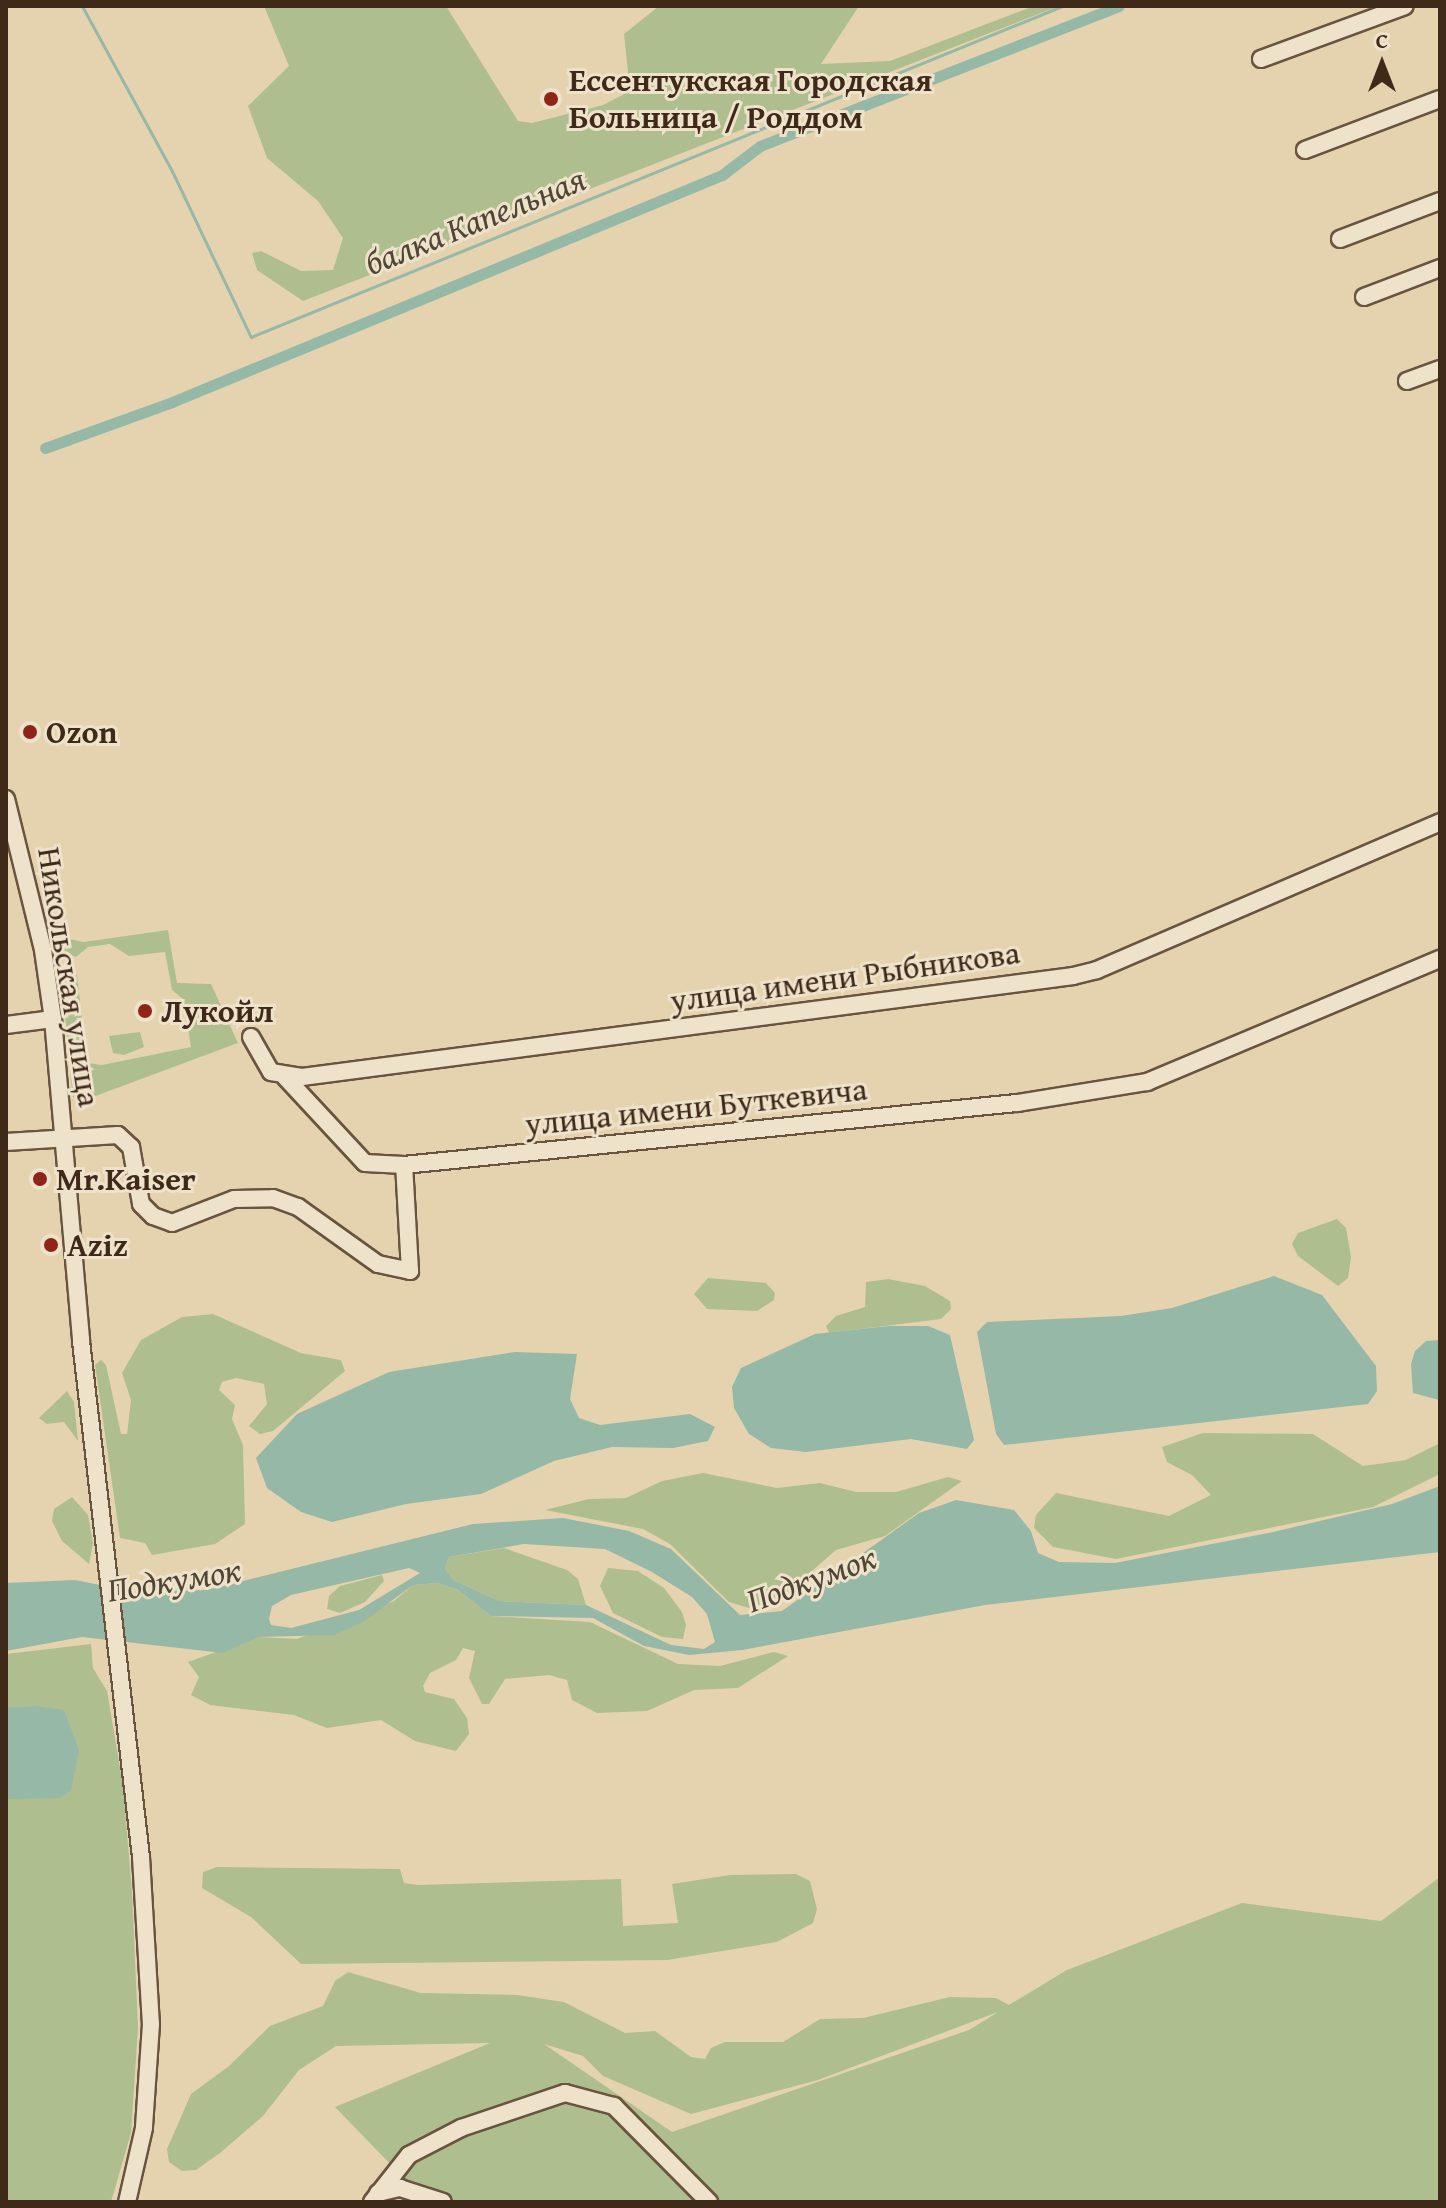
<!DOCTYPE html>
<meta charset="utf-8">
<style>
body{margin:0}
#map{position:relative;width:1446px;height:2208px;overflow:hidden;background:#e5d3af;font-family:"Gentium Book Plus",serif}
div>[style]{position:absolute}
.green>*{inset:0;background:#afbe8f}
.water>*{inset:0;background:#96b8a7}
.stream>*{height:3px;margin:-1.5px;padding:0 1.5px;transform-origin:1.5px;border-radius:1.5px;background:#96b8a7}
.canal>*{height:11px;margin:-5.5px;padding:0 5.5px;transform-origin:5.5px;border-radius:5.5px;background:#96b8a7}
.roads{filter:drop-shadow(2px 0 #68543f) drop-shadow(-2px 0 #68543f) drop-shadow(0 2px #68543f) drop-shadow(0 -2px #68543f)}
.minor>*{height:16px;margin:-8px;padding:0 8px;transform-origin:8px;border-radius:8px;background:#eee2cb}
.dots>*{width:22px;height:22px;translate:-50% -50%;box-sizing:border-box;border:4px solid #eee2cb;border-radius:50%}
span{translate:-50% -50%;white-space:nowrap;text-align:center;line-height:1.15;-webkit-text-stroke:6px #eee2cb;paint-order:stroke}
.poi-label{font-size:32px;color:#3f2a1a;font-weight:700}
.left{translate:0 -50%;text-align:left}
.street-label{font-size:32px;color:#3f2a1a}
.water-label{font-size:34px;color:#504636;font-style:italic}
.frame{position:absolute;inset:0;border:8px solid #3f2a1a;pointer-events:none}
.north{position:absolute;left:1342px;top:24px;width:80px;height:80px;-webkit-text-stroke:6px #eee2cb;paint-order:stroke;rotate:0deg;font-size:22px;font-weight:700;line-height:32px;text-align:center;color:#3f2a1a}
.north::after{content:'';display:block;margin:auto;width:28px;height:36px;background:#3f2a1a;clip-path:polygon(50% 0,100% 100%,50% 72%,0 100%)}
</style>
<div id="map">
<div class="green">
<div style="clip-path:polygon(264px 6px,446px 6px,518px 121px,532px 123px,603px 105px,630px 91px,624px 34px,659px 6px,859px 6px,821px 64px,890px 61px,1034px 6px,1059px 6px,303px 301px,257px 270px,252px 253px,261px 251px,301px 271px,333px 270px,343px 238px,318px 201px,267px 158px,248px 106px,289px 66px)"></div>
<div style="clip-path:polygon(168px 930px,177px 983px,211px 984px,238px 1043px,82px 1101px,73px 1097px,70px 1072px,81px 1062px,102px 1065px,191px 1047px,183px 999px,172px 990px,165px 952px,129px 956px,110px 944px,88px 947px,76px 957px,58px 949px,58px 937px,84px 942px)"></div>
<div style="clip-path:polygon(67px 968px,77px 975px,85px 1044px,79px 1050px,68px 1045px,61px 974px)"></div>
<div style="clip-path:polygon(140px 1032px,144px 1047px,124px 1055px,113px 1053px,109px 1036px)"></div>
<div style="clip-path:polygon(1337px 1219px,1346px 1228px,1351px 1257px,1348px 1278px,1338px 1286px,1298px 1256px,1292px 1244px,1298px 1233px)"></div>
<div style="clip-path:polygon(708px 1278px,766px 1283px,775px 1293px,774px 1300px,757px 1311px,707px 1309px,694px 1294px)"></div>
<div style="clip-path:polygon(888px 1279px,925px 1286px,950px 1301px,951px 1309px,941px 1319px,829px 1333px,826px 1326px,836px 1316px,865px 1307px,866px 1282px)"></div>
<div style="clip-path:polygon(213px 1314px,301px 1353px,341px 1360px,345px 1371px,273px 1431px,260px 1434px,249px 1426px,267px 1404px,264px 1384px,236px 1378px,222px 1382px,219px 1390px,235px 1405px,232px 1419px,243px 1445px,245px 1524px,215px 1544px,152px 1555px,145px 1543px,120px 1538px,95px 1365px,101px 1360px,106px 1365px,121px 1434px,127px 1434px,131px 1400px,122px 1373px,141px 1340px,182px 1317px)"></div>
<div style="clip-path:polygon(67px 1391px,74px 1402px,78px 1441px,64px 1422px,47px 1424px,39px 1418px)"></div>
<div style="clip-path:polygon(1203px 1433px,1313px 1434px,1363px 1466px,1406px 1460px,1440px 1443px,1440px 1474px,1373px 1507px,1116px 1559px,1053px 1547px,1034px 1528px,1036px 1515px,1056px 1493px,1169px 1516px,1211px 1495px,1192px 1475px,1167px 1462px,1162px 1447px)"></div>
<div style="clip-path:polygon(703px 1473px,777px 1488px,820px 1483px,856px 1492px,896px 1492px,948px 1477px,962px 1481px,885px 1536px,836px 1550px,783px 1596px,749px 1608px,729px 1602px,670px 1544px,643px 1529px,545px 1510px,589px 1499px,626px 1498px,662px 1481px)"></div>
<div style="clip-path:polygon(72px 1497px,88px 1515px,93px 1543px,89px 1564px,62px 1541px,52px 1521px,54px 1509px)"></div>
<div style="clip-path:polygon(504px 1548px,567px 1570px,578px 1579px,586px 1605px,499px 1601px,454px 1580px,445px 1569px,449px 1557px)"></div>
<div style="clip-path:polygon(608px 1568px,638px 1571px,664px 1588px,682px 1612px,686px 1625px,683px 1639px,662px 1637px,613px 1613px,600px 1586px)"></div>
<div style="clip-path:polygon(382px 1575px,384px 1581px,365px 1602px,340px 1613px,327px 1609px,329px 1596px,340px 1586px)"></div>
<div style="clip-path:polygon(437px 1583px,458px 1590px,491px 1616px,590px 1622px,678px 1664px,720px 1666px,774px 1652px,788px 1656px,738px 1688px,694px 1690px,647px 1711px,597px 1713px,572px 1700px,567px 1680px,549px 1675px,505px 1679px,489px 1704px,482px 1704px,469px 1678px,475px 1651px,463px 1648px,456px 1660px,430px 1673px,423px 1686px,425px 1692px,454px 1699px,467px 1718px,469px 1734px,456px 1751px,415px 1741px,381px 1720px,327px 1728px,294px 1715px,210px 1705px,191px 1695px,199px 1677px,188px 1662px,258px 1637px,297px 1639px,394px 1601px,413px 1585px)"></div>
<div style="clip-path:polygon(91px 1644px,93px 1668px,107px 1691px,123px 1785px,132px 1892px,138px 2028px,131px 2133px,111px 2202px,6px 2202px,6px 1654px)"></div>
<div style="clip-path:polygon(217px 1867px,400px 1869px,404px 1883px,418px 1885px,621px 1879px,623px 1926px,678px 1923px,672px 1884px,730px 1875px,796px 1874px,810px 1881px,817px 1909px,813px 1923px,777px 1942px,667px 1960px,301px 1964px,251px 1917px,202px 1888px,203px 1872px)"></div>
<div style="clip-path:polygon(evenodd,1440px 1877px,1440px 2202px,427px 2202px,335px 2107px,490px 2043px,336px 2046px,299px 2070px,263px 2116px,220px 2153px,196px 2170px,182px 2171px,169px 2162px,167px 2149px,191px 2094px,229px 2066px,270px 2026px,323px 2006px,335px 1981px,348px 1972px,421px 1993px,517px 1995px,564px 2002px,625px 2033px,655px 2031px,691px 2057px,705px 2059px,711px 2048px,725px 2042px,783px 2042px,820px 2019px,863px 2018px,950px 1997px,996px 1998px,1009px 2005px,1067px 1970px,1242px 1903px,1381px 1921px,1440px 1877px,998px 2012px,969px 2030px,672px 2132px,544px 2044px,583px 2056px,603px 2076px,691px 2114px,818px 2080px,998px 2012px)"></div>
</div>
<div class="water">
<div style="clip-path:polygon(1274px 1276px,1322px 1295px,1376px 1366px,1377px 1391px,1368px 1404px,1004px 1445px,996px 1434px,977px 1332px,987px 1322px,1121px 1316px,1172px 1308px)"></div>
<div style="clip-path:polygon(889px 1326px,928px 1326px,950px 1335px,974px 1440px,967px 1449px,911px 1439px,806px 1452px,771px 1448px,749px 1434px,734px 1408px,732px 1387px,741px 1368px,815px 1334px)"></div>
<div style="clip-path:polygon(1440px 1340px,1440px 1400px,1439px 1400px,1413px 1393px,1411px 1364px,1415px 1351px,1426px 1341px)"></div>
<div style="clip-path:polygon(515px 1352px,577px 1354px,570px 1399px,579px 1418px,600px 1425px,690px 1414px,715px 1427px,708px 1441px,673px 1448px,612px 1447px,554px 1461px,481px 1494px,406px 1504px,332px 1522px,301px 1512px,267px 1488px,256px 1458px,297px 1414px,389px 1372px)"></div>
<div style="clip-path:polygon(evenodd,1440px 1486px,1440px 1552px,985px 1605px,742px 1650px,689px 1655px,644px 1646px,593px 1618px,491px 1616px,458px 1590px,437px 1583px,413px 1585px,363px 1622px,334px 1635px,258px 1637px,223px 1653px,82px 1637px,6px 1651px,6px 1583px,75px 1580px,135px 1592px,206px 1590px,473px 1524px,563px 1518px,629px 1531px,671px 1549px,740px 1615px,782px 1611px,919px 1513px,956px 1500px,1014px 1510px,1031px 1531px,1038px 1553px,1059px 1562px,1115px 1563px,1273px 1532px,1392px 1504px,1440px 1486px,524px 1544px,605px 1549px,652px 1572px,692px 1597px,707px 1614px,715px 1642px,704px 1649px,671px 1645px,586px 1605px,499px 1601px,454px 1580px,445px 1569px,449px 1557px,524px 1544px,1440px 1486px,409px 1568px,420px 1573px,359px 1610px,291px 1628px,271px 1625px,269px 1619px,272px 1606px,291px 1595px,409px 1568px)"></div>
<div style="clip-path:polygon(35px 1706px,64px 1710px,79px 1750px,71px 1790px,61px 1798px,6px 1799px,6px 1708px)"></div>
</div>
<div class="stream">
<div style="left:82px;top:6px;width:188px;rotate:61.4deg"></div>
<div style="left:172px;top:171px;width:184px;rotate:64.6deg"></div>
<div style="left:251px;top:337px;width:876px;rotate:-22.2deg"></div>
</div>
<div class="canal">
<div style="left:45px;top:448px;width:135px;rotate:-19.9deg"></div>
<div style="left:172px;top:402px;width:595px;rotate:-22.43deg"></div>
<div style="left:722px;top:175px;width:48px;rotate:-37.3deg"></div>
<div style="left:760px;top:146px;width:385px;rotate:-21.3deg"></div>
</div>
<div class="roads">
<div class="minor">
<div style="left:1261px;top:59px;width:153px;rotate:-20.2deg"></div>
<div style="left:1305px;top:150px;width:144px;rotate:-20.7deg"></div>
<div style="left:1340px;top:239px;width:107px;rotate:-20.8deg"></div>
<div style="left:1364px;top:297px;width:81px;rotate:-20.9deg"></div>
<div style="left:1407px;top:381px;width:35px;rotate:-20deg"></div>
<div style="left:6px;top:799px;width:155px;rotate:76.2deg"></div>
<div style="left:43px;top:950px;width:70px;rotate:81.8deg"></div>
<div style="left:53px;top:1019px;width:323px;rotate:85deg"></div>
<div style="left:81px;top:1341px;width:519px;rotate:83.37deg"></div>
<div style="left:141px;top:1857px;width:167px;rotate:86.6deg"></div>
<div style="left:151px;top:2024px;width:104px;rotate:93.9deg"></div>
<div style="left:144px;top:2128px;width:76px;rotate:102.9deg"></div>
<div style="left:6px;top:1025px;width:47px;rotate:-7.3deg"></div>
<div style="left:251px;top:1037px;width:40px;rotate:60.3deg"></div>
<div style="left:271px;top:1072px;width:31px;rotate:9deg"></div>
<div style="left:302px;top:1077px;width:778px;rotate:-7.46deg"></div>
<div style="left:1073px;top:976px;width:25px;rotate:-14deg"></div>
<div style="left:1097px;top:970px;width:374px;rotate:-23.3deg"></div>
<div style="left:285px;top:1077px;width:117px;rotate:47.1deg"></div>
<div style="left:365px;top:1163px;width:39px;rotate:3deg"></div>
<div style="left:404px;top:1165px;width:616px;rotate:-5.78deg"></div>
<div style="left:1017px;top:1103px;width:132px;rotate:-9.2deg"></div>
<div style="left:1147px;top:1082px;width:318px;rotate:-22.8deg"></div>
<div style="left:6px;top:1142px;width:112px;rotate:-3.6deg"></div>
<div style="left:118px;top:1135px;width:18px;rotate:43deg"></div>
<div style="left:131px;top:1147px;width:58px;rotate:80deg"></div>
<div style="left:141px;top:1204px;width:17px;rotate:45deg"></div>
<div style="left:153px;top:1216px;width:20px;rotate:20deg"></div>
<div style="left:172px;top:1223px;width:66px;rotate:-21.2deg"></div>
<div style="left:234px;top:1199px;width:39px;rotate:-1deg"></div>
<div style="left:273px;top:1198px;width:27px;rotate:20deg"></div>
<div style="left:298px;top:1207px;width:98px;rotate:35.5deg"></div>
<div style="left:378px;top:1264px;width:33px;rotate:12deg"></div>
<div style="left:410px;top:1271px;width:106px;rotate:-93.2deg"></div>
<div style="left:378px;top:2193px;width:23px;rotate:-13deg"></div>
<div style="left:400px;top:2188px;width:45px;rotate:18deg"></div>
<div style="left:372px;top:2202px;width:60px;rotate:-51.8deg"></div>
<div style="left:409px;top:2155px;width:59px;rotate:-27.4deg"></div>
<div style="left:461px;top:2128px;width:110px;rotate:-18.6deg"></div>
<div style="left:565px;top:2093px;width:51px;rotate:14.9deg"></div>
<div style="left:614px;top:2106px;width:135px;rotate:45.3deg"></div>
</div>
</div>
<div class="dots">
<div style="left:551px;top:99px;background:#8f2418"></div>
<div style="left:30px;top:732px;background:#8f2418"></div>
<div style="left:145px;top:1011px;background:#8f2418"></div>
<div style="left:40px;top:1179px;background:#8f2418"></div>
<div style="left:51px;top:1245px;background:#8f2418"></div>
</div>
<div class="poi-label">
<span class="left" style="left:569px;top:99px">Ессентукская Городская<br>Больница / Роддом</span>
<span class="left" style="left:46px;top:732px">Ozon</span>
<span class="left" style="left:161px;top:1011px">Лукойл</span>
<span class="left" style="left:56px;top:1179px">Mr.Kaiser</span>
<span class="left" style="left:67px;top:1245px">Aziz</span>
</div>
<div class="street-label">
<span style="left:69px;top:977px;rotate:81deg">Никольская улица</span>
<span style="left:845px;top:977px;rotate:-8deg">улица имени Рыбникова</span>
<span style="left:696px;top:1107px;rotate:-6deg">улица имени Буткевича</span>
</div>
<div class="water-label">
<span style="left:475px;top:220px;rotate:-22deg">балка Капельная</span>
<span style="left:811px;top:1578px;rotate:-20deg">Подкумок</span>
<span style="left:174px;top:1579px;rotate:-9deg">Подкумок</span>
</div>
<div class="frame"></div>
<div class="north">С</div>
</div>
